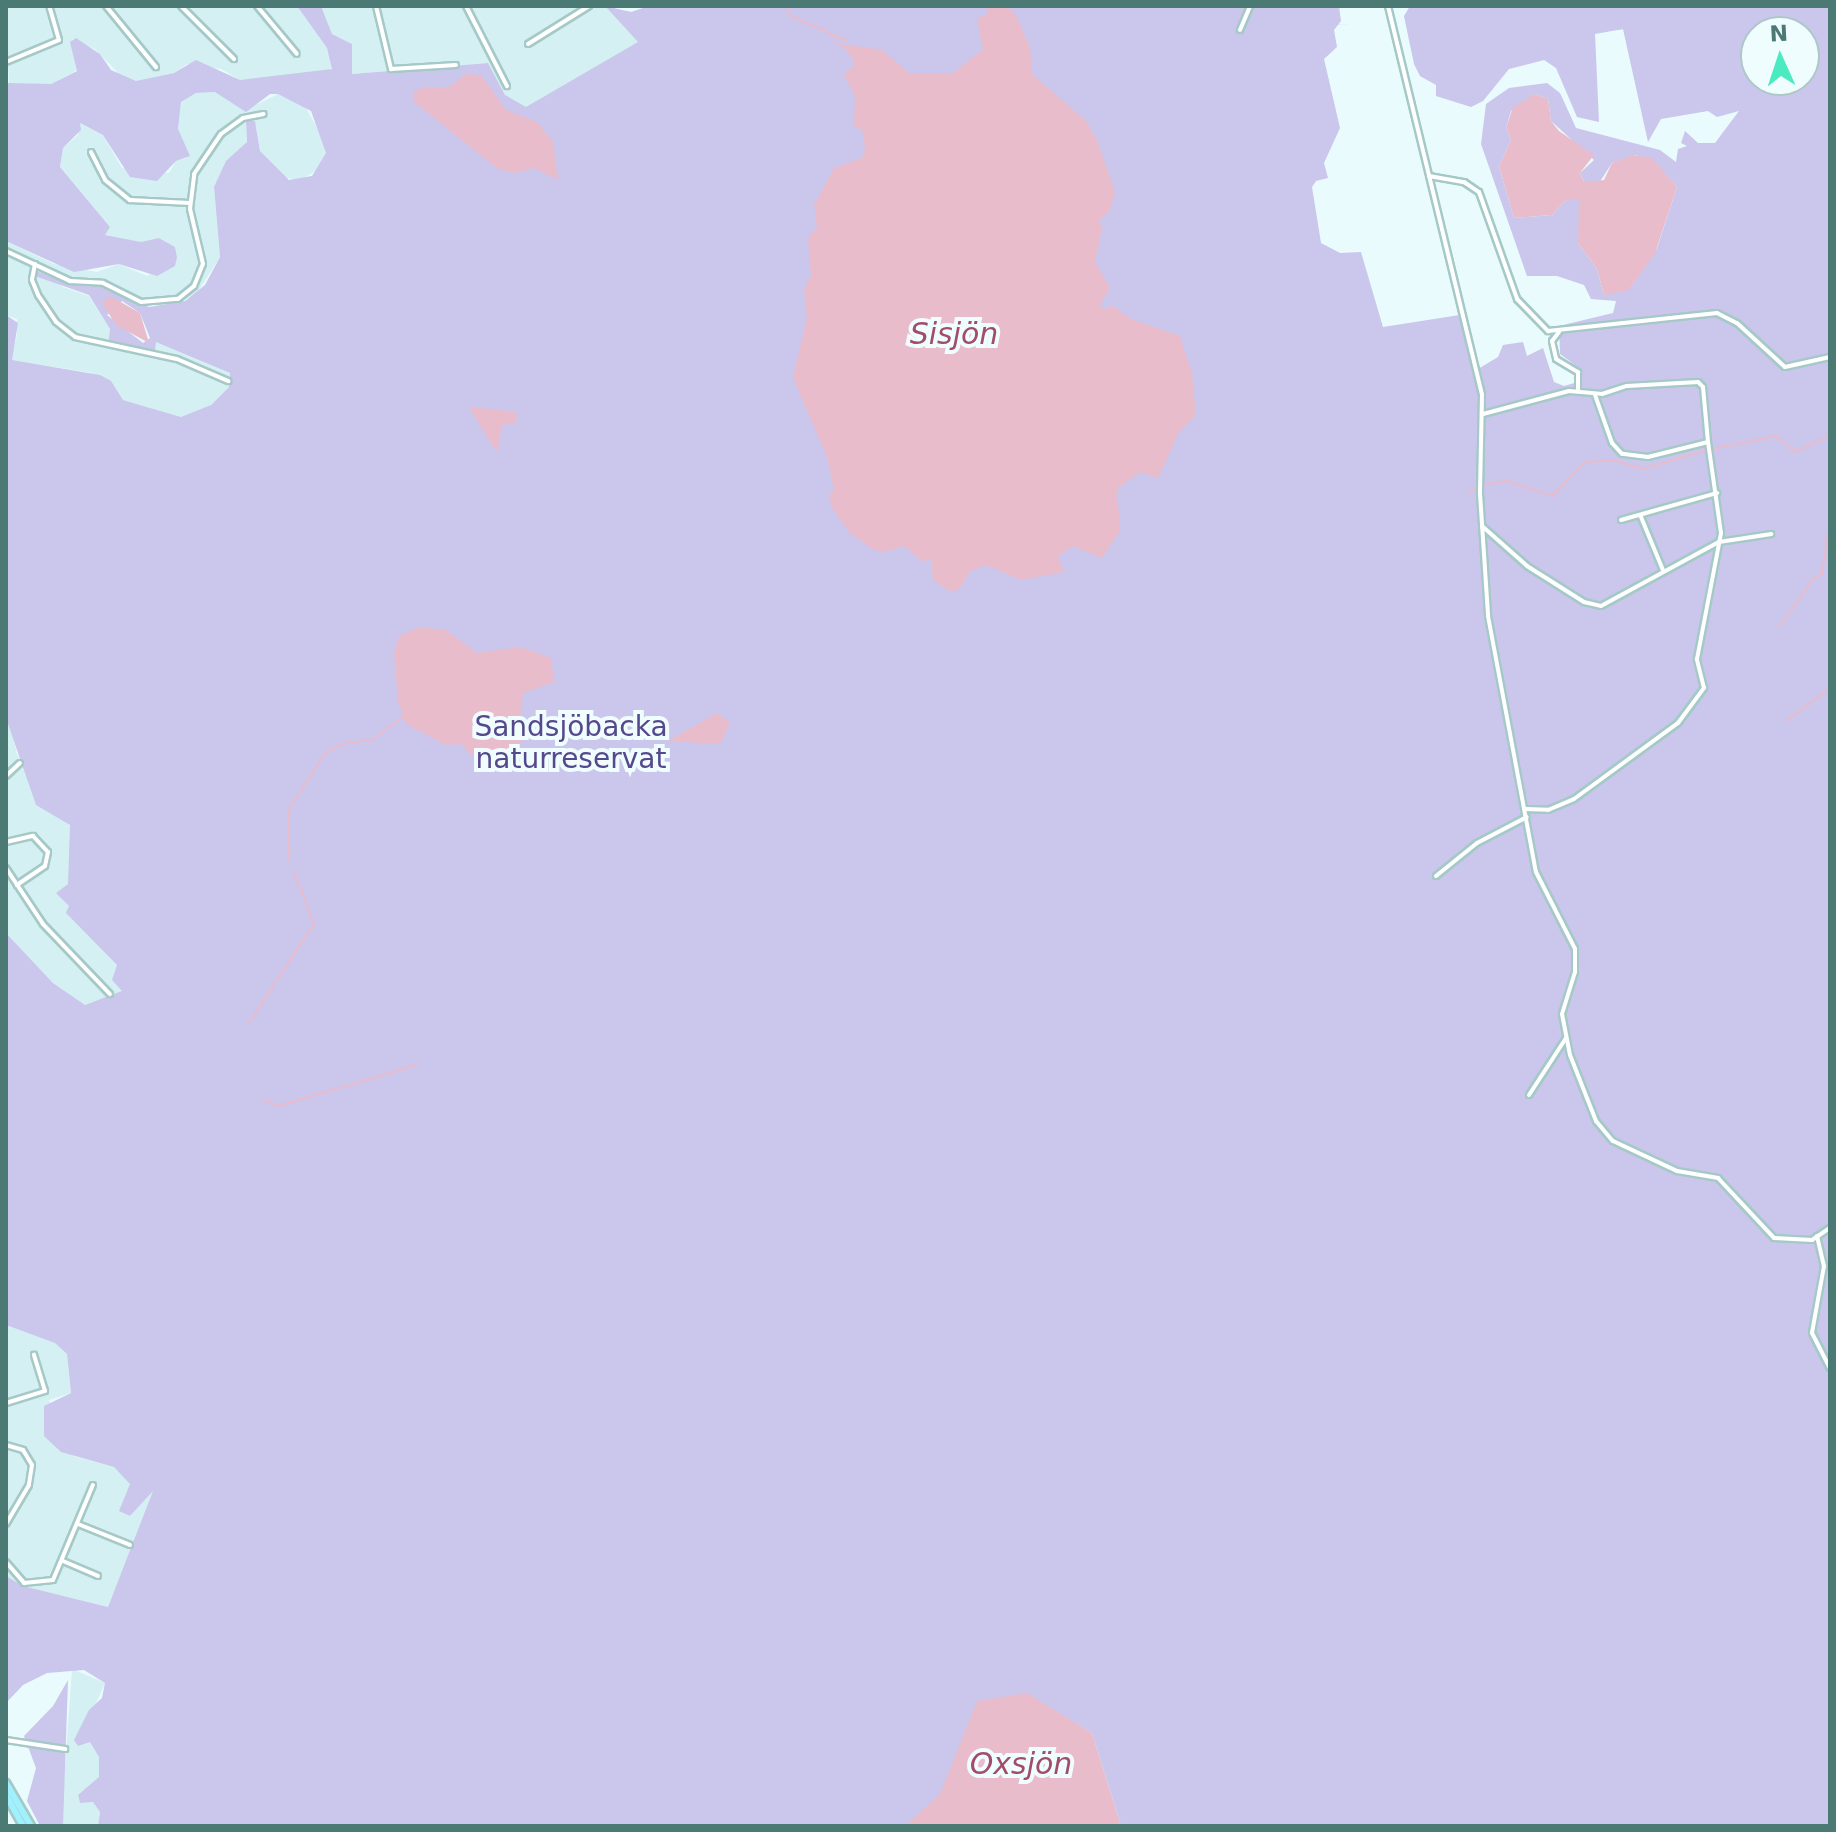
<!DOCTYPE html>
<meta charset="utf-8">
<style>
body{margin:0}
#map{position:relative;width:1836px;height:1832px;overflow:hidden;background:#e9fbfd;font-family:"DejaVu Sans",sans-serif}
div>[style]{position:absolute}
.residential>*{inset:0;background:#d4f0f2}
.green>*{inset:0;background:#cac6ec}
.water>*{inset:0;background:#e8bccb}
.stream>*{height:2px;margin:-1px;padding:0 1px;transform-origin:1px;border-radius:1px;background:#e8bccb}
.roads{filter:drop-shadow(2px 0 #a5c9c7) drop-shadow(-2px 0 #a5c9c7) drop-shadow(0 2px #a5c9c7) drop-shadow(0 -2px #a5c9c7)}
.street>*{height:4px;margin:-2px;padding:0 2px;transform-origin:2px;border-radius:2px;background:#fff}
.primary>*{height:6px;margin:-3px;padding:0 3px;transform-origin:3px;border-radius:3px;background:#a0f0fd}
span{translate:-50% -50%;white-space:nowrap;text-align:center;line-height:1.15;-webkit-text-stroke:8px #f0fdff;paint-order:stroke}
.park-label{font-size:28px;color:#56488c}
.water-label{font-size:30px;color:#a34c68;font-style:italic}
.frame{position:absolute;inset:0;border:8px solid #4b7973;pointer-events:none}
.north{position:absolute;left:1740px;top:16px;width:80px;height:80px;box-sizing:border-box;background:#f0fdff;border:2px solid #aec8c7;border-radius:50%;rotate:357deg;font-size:22px;font-weight:700;line-height:32px;text-align:center;color:#4b7973}
.north::after{content:'';display:block;margin:auto;width:28px;height:36px;background:#4beac0;clip-path:polygon(50% 0,100% 100%,50% 72%,0 100%)}
</style>
<div id="map">
<div class="residential">
<div style="clip-path:polygon(6px 6px,297px 6px,327px 48px,333px 67px,323px 73px,240px 80px,221px 69px,187px 64px,174px 73px,137px 81px,121px 76px,95px 49px,72px 39px,77px 70px,51px 84px,9px 84px)"></div>
<div style="clip-path:polygon(321px 6px,605px 6px,642px 46px,535px 115px,504px 95px,487px 63px,352px 74px,352px 44px,332px 34px)"></div>
<div style="clip-path:polygon(215px 92px,258px 104px,278px 94px,304px 105px,323px 138px,326px 153px,319px 169px,299px 181px,281px 176px,260px 151px,256px 125px,246px 125px,247px 142px,214px 187px,220px 257px,197px 293px,171px 306px,136px 304px,108px 288px,74px 285px,39px 271px,63px 287px,89px 296px,110px 329px,108px 345px,155px 351px,155px 341px,230px 373px,229px 387px,203px 412px,181px 417px,123px 400px,115px 388px,92px 373px,11px 360px,17px 335px,17px 319px,6px 315px,6px 241px,54px 264px,97px 272px,119px 264px,147px 276px,177px 257px,175px 247px,159px 238px,141px 242px,104px 235px,110px 227px,60px 167px,63px 148px,78px 135px,79px 123px,103px 135px,122px 168px,169px 173px,176px 161px,186px 158px,178px 129px,181px 102px,196px 93px)"></div>
<div style="clip-path:polygon(6px 706px,17px 754px,73px 830px,69px 883px,57px 893px,69px 906px,67px 913px,117px 965px,122px 992px,103px 1001px,85px 1005px,53px 983px,6px 933px)"></div>
<div style="clip-path:polygon(6px 1325px,56px 1343px,67px 1354px,71px 1393px,49px 1400px,73px 1456px,114px 1467px,131px 1484px,120px 1511px,130px 1516px,155px 1487px,108px 1607px,23px 1586px,6px 1576px)"></div>
<div style="clip-path:polygon(72px 1669px,105px 1683px,84px 1730px,99px 1757px,100px 1777px,78px 1795px,80px 1803px,93px 1802px,100px 1812px,98px 1826px,61px 1824px)"></div>
</div>
<div class="green">
<div style="clip-path:polygon(evenodd,297px 6px,321px 6px,332px 34px,352px 44px,352px 74px,488px 63px,505px 95px,526px 107px,638px 42px,605px 6px,631px 12px,649px 6px,1339px 6px,1341px 21px,1334px 30px,1337px 47px,1324px 59px,1340px 128px,1324px 163px,1328px 178px,1316px 181px,1312px 187px,1321px 243px,1340px 253px,1361px 252px,1383px 327px,1466px 314px,1478px 369px,1498px 357px,1503px 345px,1523px 342px,1527px 356px,1543px 348px,1554px 382px,1564px 386px,1578px 382px,1579px 368px,1560px 354px,1559px 326px,1613px 313px,1616px 301px,1591px 299px,1584px 285px,1557px 276px,1527px 276px,1481px 144px,1486px 104px,1509px 88px,1547px 83px,1560px 93px,1576px 128px,1660px 150px,1676px 162px,1678px 149px,1687px 146px,1681px 143px,1685px 131px,1698px 143px,1715px 143px,1739px 111px,1717px 117px,1708px 111px,1661px 119px,1648px 142px,1623px 29px,1595px 34px,1599px 122px,1577px 117px,1556px 68px,1544px 60px,1509px 69px,1483px 101px,1471px 107px,1436px 96px,1436px 85px,1420px 76px,1414px 64px,1404px 16px,1410px 6px,1830px 6px,1830px 1826px,1121px 1826px,1092px 1733px,1047px 1706px,1033px 1826px,98px 1826px,100px 1812px,93px 1802px,80px 1803px,78px 1795px,99px 1777px,99px 1757px,90px 1742px,78px 1746px,74px 1740px,89px 1710px,102px 1698px,105px 1683px,84px 1670px,47px 1673px,23px 1685px,6px 1703px,6px 1576px,23px 1586px,108px 1607px,153px 1491px,130px 1516px,119px 1511px,130px 1484px,114px 1467px,61px 1452px,44px 1436px,44px 1406px,71px 1393px,67px 1354px,55px 1343px,6px 1325px,6px 933px,53px 983px,85px 1005px,122px 991px,112px 980px,117px 965px,66px 913px,69px 906px,56px 893px,68px 884px,70px 825px,36px 805px,6px 718px,6px 315px,18px 323px,12px 360px,100px 375px,111px 381px,123px 400px,181px 417px,211px 405px,229px 387px,230px 373px,156px 342px,155px 351px,108px 345px,110px 329px,89px 295px,35px 276px,36px 271px,74px 285px,104px 286px,149px 307px,185px 301px,205px 285px,220px 257px,214px 187px,226px 161px,247px 142px,246px 121px,255px 121px,260px 151px,289px 180px,312px 176px,326px 153px,311px 111px,278px 94px,270px 94px,246px 112px,215px 92px,196px 93px,181px 102px,178px 129px,190px 156px,176px 161px,157px 181px,130px 177px,103px 135px,80px 123px,81px 130px,63px 148px,60px 167px,110px 227px,105px 235px,141px 242px,159px 238px,175px 247px,177px 257px,175px 266px,157px 276px,119px 264px,74px 272px,6px 241px,6px 83px,51px 84px,77px 71px,70px 42px,76px 38px,100px 54px,111px 70px,136px 81px,174px 73px,196px 60px,240px 80px,332px 69px,327px 48px,297px 6px,1756px 32px,1804px 32px,1804px 80px,1756px 80px,1756px 32px,297px 6px,1535px 94px,1548px 99px,1551px 121px,1594px 160px,1580px 173px,1584px 182px,1599px 183px,1612px 163px,1636px 155px,1660px 168px,1677px 187px,1657px 248px,1631px 287px,1604px 295px,1597px 269px,1578px 243px,1583px 203px,1579px 198px,1565px 201px,1552px 215px,1514px 218px,1499px 166px,1511px 140px,1506px 128px,1511px 111px,1535px 94px,297px 6px,122px 301px,140px 313px,150px 338px,143px 343px,107px 315px,122px 301px)"></div>
<div style="clip-path:polygon(68px 1680px,63px 1826px,40px 1826px,27px 1801px,36px 1768px,24px 1736px,53px 1706px)"></div>
</div>
<div class="water">
<div style="clip-path:polygon(989px 6px,1005px 6px,1015px 13px,1030px 47px,1032px 74px,1086px 121px,1097px 140px,1115px 192px,1109px 212px,1099px 220px,1102px 228px,1095px 262px,1110px 288px,1100px 305px,1106px 310px,1112px 305px,1131px 319px,1180px 336px,1192px 373px,1196px 415px,1179px 432px,1158px 478px,1140px 472px,1117px 489px,1120px 531px,1102px 558px,1073px 546px,1058px 556px,1064px 572px,1021px 580px,986px 565px,970px 571px,959px 590px,949px 591px,933px 580px,931px 560px,921px 561px,905px 546px,883px 552px,872px 549px,849px 532px,832px 508px,829px 495px,834px 490px,827px 457px,793px 378px,807px 317px,804px 290px,811px 275px,808px 239px,817px 226px,814px 205px,834px 168px,862px 158px,865px 149px,863px 132px,854px 125px,855px 96px,844px 75px,855px 64px,843px 44px,882px 50px,909px 73px,952px 74px,983px 49px,977px 18px,986px 15px)"></div>
<div style="clip-path:polygon(466px 74px,481px 75px,506px 110px,537px 122px,553px 142px,558px 180px,534px 168px,514px 173px,498px 169px,413px 101px,413px 93px,421px 88px,449px 87px)"></div>
<div style="clip-path:polygon(1535px 94px,1548px 99px,1551px 121px,1559px 131px,1594px 155px,1580px 173px,1584px 182px,1604px 180px,1612px 163px,1633px 155px,1652px 158px,1677px 187px,1655px 253px,1629px 290px,1604px 295px,1597px 269px,1578px 243px,1579px 199px,1565px 201px,1552px 215px,1514px 218px,1499px 166px,1511px 140px,1506px 128px,1513px 107px)"></div>
<div style="clip-path:polygon(110px 296px,140px 313px,149px 343px,116px 325px,102px 303px)"></div>
<div style="clip-path:polygon(469px 407px,516px 412px,517px 422px,502px 425px,497px 453px)"></div>
<div style="clip-path:polygon(420px 627px,446px 630px,477px 653px,521px 647px,551px 658px,554px 682px,523px 693px,519px 727px,525px 738px,513px 751px,474px 757px,461px 744px,446px 745px,406px 724px,398px 701px,394px 653px,399px 636px)"></div>
<div style="clip-path:polygon(717px 713px,730px 722px,720px 744px,668px 741px)"></div>
<div style="clip-path:polygon(1027px 1693px,1092px 1733px,1121px 1826px,905px 1826px,940px 1794px,977px 1701px)"></div>
</div>
<div class="stream">
<div style="left:785px;top:6px;width:12px;rotate:59deg"></div>
<div style="left:791px;top:16px;width:60px;rotate:23.6deg"></div>
<div style="left:834px;top:40px;width:14px;rotate:36deg"></div>
<div style="left:1712px;top:449px;width:66px;rotate:-11.3deg"></div>
<div style="left:1777px;top:436px;width:24px;rotate:42deg"></div>
<div style="left:1795px;top:452px;width:39px;rotate:-26deg"></div>
<div style="left:1483px;top:485px;width:23px;rotate:-10deg"></div>
<div style="left:1506px;top:481px;width:48px;rotate:18.1deg"></div>
<div style="left:1552px;top:496px;width:47px;rotate:-45.9deg"></div>
<div style="left:1585px;top:462px;width:27px;rotate:-4deg"></div>
<div style="left:1612px;top:460px;width:32px;rotate:16deg"></div>
<div style="left:1643px;top:469px;width:66px;rotate:-16.8deg"></div>
<div style="left:1469px;top:492px;width:9px;rotate:-32deg"></div>
<div style="left:1779px;top:627px;width:60px;rotate:-54.5deg"></div>
<div style="left:1814px;top:578px;width:9px;rotate:-27deg"></div>
<div style="left:1822px;top:574px;width:57px;rotate:-81.9deg"></div>
<div style="left:1786px;top:721px;width:55px;rotate:-36.9deg"></div>
<div style="left:288px;top:861px;width:51px;rotate:-90deg"></div>
<div style="left:288px;top:810px;width:69px;rotate:-56.8deg"></div>
<div style="left:326px;top:752px;width:18px;rotate:-27deg"></div>
<div style="left:342px;top:744px;width:30px;rotate:-8deg"></div>
<div style="left:372px;top:740px;width:39px;rotate:-37deg"></div>
<div style="left:249px;top:1023px;width:118px;rotate:-56.7deg"></div>
<div style="left:314px;top:924px;width:56px;rotate:-111deg"></div>
<div style="left:264px;top:1100px;width:15px;rotate:23deg"></div>
<div style="left:278px;top:1106px;width:145px;rotate:-16.4deg"></div>
</div>
<div class="roads">
<div class="street">
<div style="left:106px;top:6px;width:79px;rotate:50.7deg"></div>
<div style="left:181px;top:6px;width:75px;rotate:45deg"></div>
<div style="left:257px;top:6px;width:62px;rotate:50.2deg"></div>
<div style="left:376px;top:6px;width:65px;rotate:76.6deg"></div>
<div style="left:391px;top:69px;width:65px;rotate:-3.5deg"></div>
<div style="left:466px;top:6px;width:90px;rotate:62.9deg"></div>
<div style="left:1388px;top:6px;width:400px;rotate:76.4deg"></div>
<div style="left:1482px;top:395px;width:99px;rotate:91.2deg"></div>
<div style="left:1480px;top:494px;width:122px;rotate:86.2deg"></div>
<div style="left:1488px;top:616px;width:260px;rotate:79.4deg"></div>
<div style="left:1536px;top:872px;width:86px;rotate:63.1deg"></div>
<div style="left:1575px;top:949px;width:23px;rotate:90deg"></div>
<div style="left:1575px;top:972px;width:44px;rotate:107.2deg"></div>
<div style="left:1562px;top:1014px;width:42px;rotate:79deg"></div>
<div style="left:1570px;top:1055px;width:71px;rotate:68.5deg"></div>
<div style="left:1596px;top:1121px;width:26px;rotate:50deg"></div>
<div style="left:1613px;top:1141px;width:71px;rotate:25.1deg"></div>
<div style="left:1677px;top:1171px;width:42px;rotate:9.7deg"></div>
<div style="left:1718px;top:1178px;width:82px;rotate:47deg"></div>
<div style="left:1774px;top:1238px;width:38px;rotate:3deg"></div>
<div style="left:1812px;top:1240px;width:22px;rotate:-34deg"></div>
<div style="left:1240px;top:30px;width:26px;rotate:-67deg"></div>
<div style="left:528px;top:44px;width:72px;rotate:-31.9deg"></div>
<div style="left:6px;top:62px;width:57px;rotate:-22.5deg"></div>
<div style="left:59px;top:40px;width:35px;rotate:-106deg"></div>
<div style="left:91px;top:152px;width:31px;rotate:63deg"></div>
<div style="left:105px;top:180px;width:32px;rotate:39deg"></div>
<div style="left:130px;top:200px;width:60px;rotate:2.9deg"></div>
<div style="left:1429px;top:176px;width:36px;rotate:10deg"></div>
<div style="left:1464px;top:182px;width:18px;rotate:34deg"></div>
<div style="left:1479px;top:192px;width:114px;rotate:70.4deg"></div>
<div style="left:1517px;top:299px;width:45px;rotate:45.9deg"></div>
<div style="left:1548px;top:331px;width:170px;rotate:-6.1deg"></div>
<div style="left:1717px;top:313px;width:22px;rotate:27deg"></div>
<div style="left:1737px;top:323px;width:65px;rotate:42.5deg"></div>
<div style="left:1785px;top:367px;width:46px;rotate:-12.5deg"></div>
<div style="left:6px;top:251px;width:71px;rotate:25.1deg"></div>
<div style="left:70px;top:281px;width:33px;rotate:3deg"></div>
<div style="left:103px;top:283px;width:42px;rotate:26.6deg"></div>
<div style="left:141px;top:302px;width:37px;rotate:-5deg"></div>
<div style="left:178px;top:299px;width:21px;rotate:-39deg"></div>
<div style="left:194px;top:286px;width:24px;rotate:-68deg"></div>
<div style="left:203px;top:264px;width:57px;rotate:-103.3deg"></div>
<div style="left:190px;top:209px;width:35px;rotate:-83deg"></div>
<div style="left:194px;top:174px;width:48px;rotate:-56deg"></div>
<div style="left:221px;top:134px;width:27px;rotate:-36deg"></div>
<div style="left:243px;top:118px;width:21px;rotate:-11deg"></div>
<div style="left:35px;top:264px;width:16px;rotate:101deg"></div>
<div style="left:32px;top:280px;width:16px;rotate:68deg"></div>
<div style="left:38px;top:295px;width:32px;rotate:56deg"></div>
<div style="left:56px;top:322px;width:24px;rotate:38deg"></div>
<div style="left:75px;top:337px;width:104px;rotate:12.2deg"></div>
<div style="left:177px;top:359px;width:56px;rotate:23.3deg"></div>
<div style="left:1559px;top:332px;width:11px;rotate:128deg"></div>
<div style="left:1552px;top:341px;width:18px;rotate:77deg"></div>
<div style="left:1556px;top:359px;width:26px;rotate:31deg"></div>
<div style="left:1578px;top:372px;width:18px;rotate:90deg"></div>
<div style="left:1483px;top:414px;width:89px;rotate:-15deg"></div>
<div style="left:1569px;top:391px;width:33px;rotate:5deg"></div>
<div style="left:1602px;top:394px;width:26px;rotate:-18deg"></div>
<div style="left:1627px;top:386px;width:71px;rotate:-3.2deg"></div>
<div style="left:1698px;top:382px;width:7px;rotate:45deg"></div>
<div style="left:1703px;top:387px;width:55px;rotate:84.8deg"></div>
<div style="left:1708px;top:442px;width:62px;rotate:166deg"></div>
<div style="left:1648px;top:457px;width:26px;rotate:-173deg"></div>
<div style="left:1622px;top:454px;width:15px;rotate:-132deg"></div>
<div style="left:1612px;top:443px;width:51px;rotate:-109.5deg"></div>
<div style="left:1641px;top:517px;width:57px;rotate:67.5deg"></div>
<div style="left:1621px;top:520px;width:100px;rotate:-15.7deg"></div>
<div style="left:1482px;top:526px;width:60px;rotate:41.6deg"></div>
<div style="left:1527px;top:566px;width:67px;rotate:32.3deg"></div>
<div style="left:1584px;top:602px;width:17px;rotate:13deg"></div>
<div style="left:1601px;top:606px;width:134px;rotate:-28.5deg"></div>
<div style="left:1719px;top:542px;width:53px;rotate:-8.7deg"></div>
<div style="left:6px;top:776px;width:19px;rotate:-43deg"></div>
<div style="left:1525px;top:809px;width:23px;rotate:2deg"></div>
<div style="left:1548px;top:810px;width:28px;rotate:-23deg"></div>
<div style="left:1574px;top:799px;width:129px;rotate:-36.2deg"></div>
<div style="left:1678px;top:723px;width:44px;rotate:-53.4deg"></div>
<div style="left:1704px;top:688px;width:30px;rotate:-104deg"></div>
<div style="left:1697px;top:659px;width:128px;rotate:-79.2deg"></div>
<div style="left:1721px;top:533px;width:92px;rotate:-98.1deg"></div>
<div style="left:6px;top:842px;width:28px;rotate:-13deg"></div>
<div style="left:33px;top:836px;width:22px;rotate:47deg"></div>
<div style="left:48px;top:852px;width:14px;rotate:102deg"></div>
<div style="left:45px;top:866px;width:34px;rotate:146deg"></div>
<div style="left:6px;top:868px;width:67px;rotate:56.5deg"></div>
<div style="left:43px;top:924px;width:97px;rotate:46.3deg"></div>
<div style="left:1436px;top:876px;width:53px;rotate:-38.8deg"></div>
<div style="left:1477px;top:843px;width:56px;rotate:-27.5deg"></div>
<div style="left:1529px;top:1095px;width:68px;rotate:-57deg"></div>
<div style="left:1817px;top:1236px;width:31px;rotate:77deg"></div>
<div style="left:1824px;top:1266px;width:68px;rotate:100.2deg"></div>
<div style="left:1812px;top:1333px;width:39px;rotate:63deg"></div>
<div style="left:6px;top:1403px;width:41px;rotate:-17.1deg"></div>
<div style="left:45px;top:1391px;width:38px;rotate:-107deg"></div>
<div style="left:6px;top:1445px;width:18px;rotate:16deg"></div>
<div style="left:23px;top:1450px;width:17px;rotate:59deg"></div>
<div style="left:32px;top:1465px;width:20px;rotate:99deg"></div>
<div style="left:29px;top:1485px;width:45px;rotate:120.5deg"></div>
<div style="left:78px;top:1524px;width:56px;rotate:22deg"></div>
<div style="left:63px;top:1561px;width:38px;rotate:23deg"></div>
<div style="left:6px;top:1562px;width:28px;rotate:49deg"></div>
<div style="left:24px;top:1583px;width:29px;rotate:-6deg"></div>
<div style="left:53px;top:1580px;width:103px;rotate:-67.2deg"></div>
<div style="left:6px;top:1740px;width:60px;rotate:8.7deg"></div>
</div>
<div class="primary">
<div style="left:6px;top:1783px;width:50px;rotate:59.8deg"></div>
<div style="left:6px;top:1795px;width:35px;rotate:61deg"></div>
</div>
</div>
<div class="park-label">
<span style="left:571px;top:743px">Sandsjöbacka<br>naturreservat</span>
</div>
<div class="water-label">
<span style="left:954px;top:334px">Sisjön</span>
<span style="left:1021px;top:1764px">Oxsjön</span>
</div>
<div class="frame"></div>
<div class="north">N</div>
</div>
